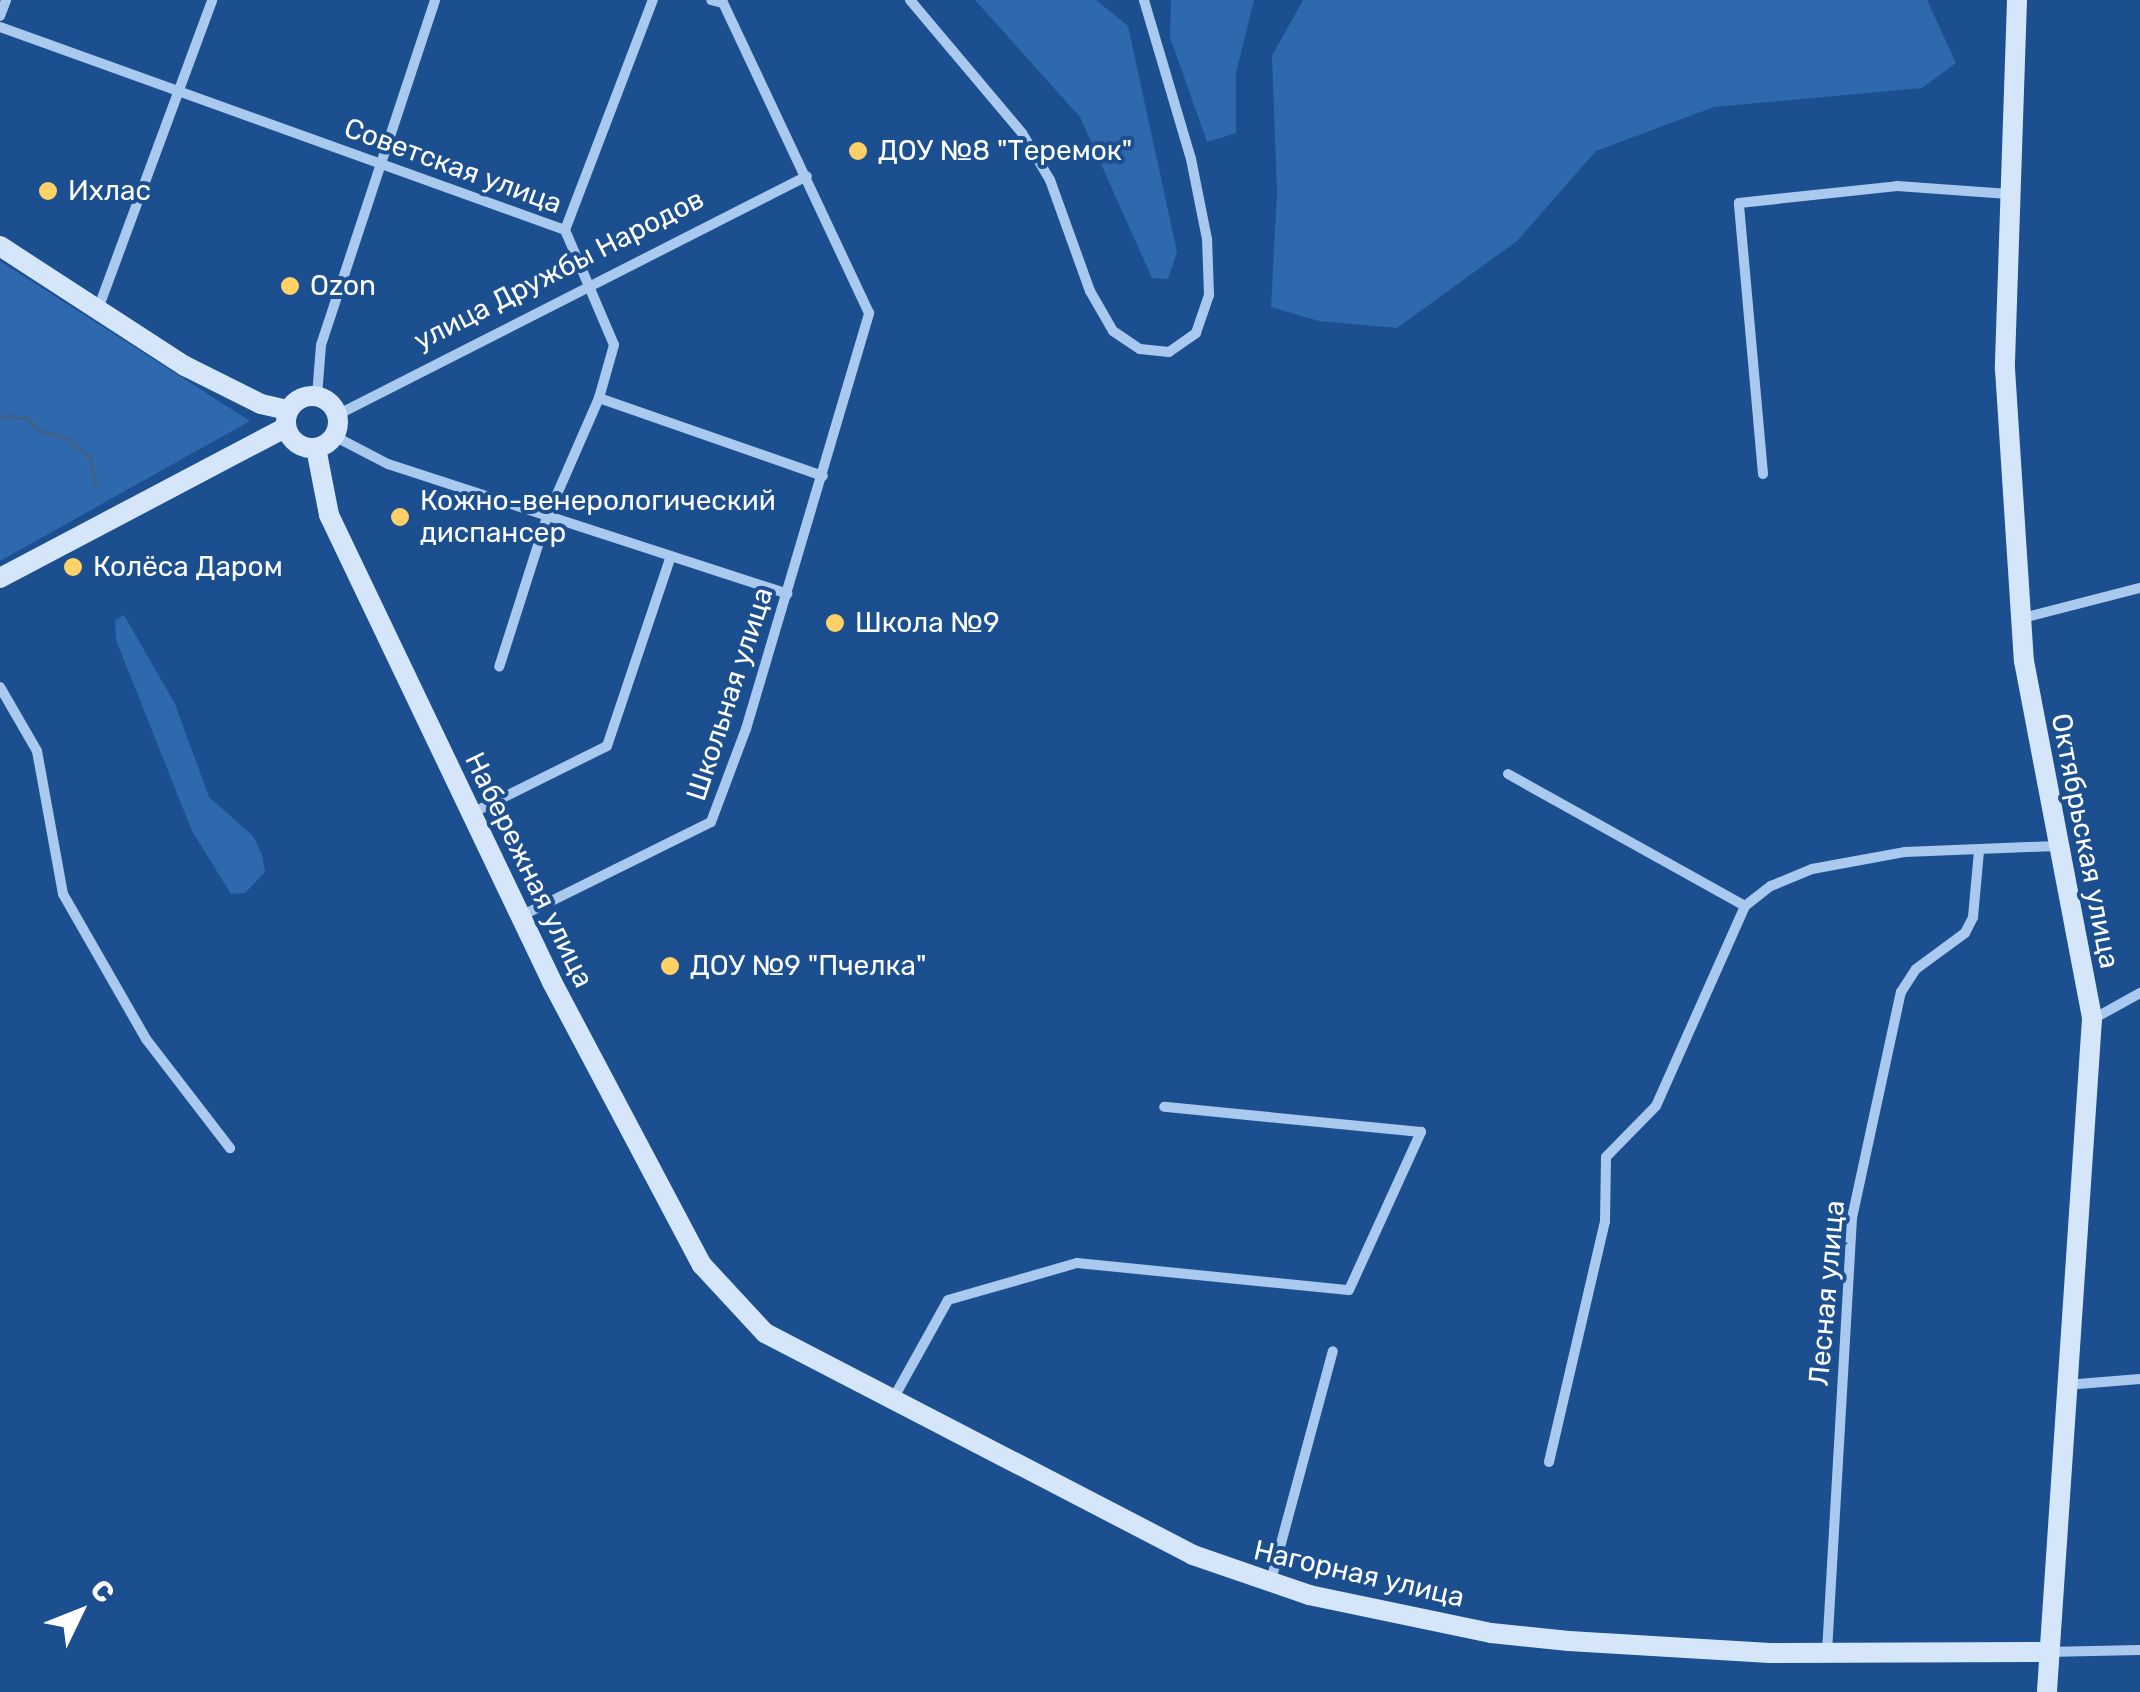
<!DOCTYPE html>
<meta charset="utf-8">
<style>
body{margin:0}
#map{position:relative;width:2140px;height:1692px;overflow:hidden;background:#1b4f8f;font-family:Rubik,sans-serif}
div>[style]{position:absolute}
.green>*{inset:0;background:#2e69ad}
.stream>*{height:4px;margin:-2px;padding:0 2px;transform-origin:2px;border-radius:2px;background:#3c6290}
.street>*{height:10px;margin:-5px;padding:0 5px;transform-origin:5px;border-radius:5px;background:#a9c9ee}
.secondary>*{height:20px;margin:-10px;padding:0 10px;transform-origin:10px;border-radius:10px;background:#d6e6fa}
.secondary>.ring{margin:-10px;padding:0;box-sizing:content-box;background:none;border:20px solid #d6e6fa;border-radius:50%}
.dots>*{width:28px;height:28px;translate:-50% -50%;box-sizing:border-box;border:5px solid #1b4f8f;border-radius:50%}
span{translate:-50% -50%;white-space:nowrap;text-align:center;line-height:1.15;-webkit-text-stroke:8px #1b4f8f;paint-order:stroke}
.poi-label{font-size:28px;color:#fff}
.left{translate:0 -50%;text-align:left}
.street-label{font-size:28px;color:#fff}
.north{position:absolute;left:30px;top:1562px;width:100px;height:100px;-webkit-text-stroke:8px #1b4f8f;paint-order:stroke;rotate:47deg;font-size:28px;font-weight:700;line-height:40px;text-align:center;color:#fff}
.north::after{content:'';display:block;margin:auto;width:35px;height:45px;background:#fff;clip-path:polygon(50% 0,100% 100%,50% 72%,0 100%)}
</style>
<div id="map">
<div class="green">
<div style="clip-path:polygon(975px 0,1096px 0,1128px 26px,1177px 252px,1168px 279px,1152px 278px,1080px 117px)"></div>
<div style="clip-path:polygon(1171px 0,1254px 0,1236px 73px,1236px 133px,1207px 142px,1170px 37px)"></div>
<div style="clip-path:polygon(1303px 0,1927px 0,1956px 63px,1922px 88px,1714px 107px,1596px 151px,1517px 241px,1397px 328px,1319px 321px,1271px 307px,1277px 193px,1272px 56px)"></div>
<div style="clip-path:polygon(0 261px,250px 421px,0 561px)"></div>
<div style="clip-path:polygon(124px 615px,175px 704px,209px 797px,253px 836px,262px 855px,265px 872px,245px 893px,231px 894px,192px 831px,116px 640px,115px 620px)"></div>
</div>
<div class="stream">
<div style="left:0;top:417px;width:27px;rotate:2deg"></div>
<div style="left:27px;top:418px;width:18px;rotate:47deg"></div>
<div style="left:39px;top:431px;width:30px;rotate:15deg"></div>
<div style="left:68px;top:439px;width:30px;rotate:41deg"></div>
<div style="left:91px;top:459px;width:27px;rotate:80deg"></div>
</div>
<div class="street">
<div style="left:910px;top:0;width:174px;rotate:49.9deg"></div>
<div style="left:1022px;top:133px;width:55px;rotate:59.2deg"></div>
<div style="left:1050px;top:180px;width:118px;rotate:70.2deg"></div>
<div style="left:1090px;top:291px;width:46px;rotate:60.1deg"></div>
<div style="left:1113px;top:331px;width:32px;rotate:34deg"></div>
<div style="left:1140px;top:349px;width:29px;rotate:6deg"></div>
<div style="left:1169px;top:352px;width:33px;rotate:-35deg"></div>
<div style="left:1196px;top:333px;width:40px;rotate:-71.1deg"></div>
<div style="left:1209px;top:295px;width:56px;rotate:-92deg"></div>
<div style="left:1207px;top:239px;width:82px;rotate:-101.3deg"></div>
<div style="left:1191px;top:159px;width:166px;rotate:-106.5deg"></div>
<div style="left:0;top:16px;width:17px;rotate:-69deg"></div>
<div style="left:0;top:27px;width:600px;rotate:19.76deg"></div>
<div style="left:565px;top:230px;width:125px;rotate:66.9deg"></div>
<div style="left:614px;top:345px;width:55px;rotate:105.8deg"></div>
<div style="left:599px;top:398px;width:130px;rotate:113.6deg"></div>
<div style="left:547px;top:517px;width:157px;rotate:107.7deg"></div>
<div style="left:565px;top:230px;width:246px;rotate:-69.1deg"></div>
<div style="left:98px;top:309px;width:329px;rotate:-69.7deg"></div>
<div style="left:317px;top:396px;width:51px;rotate:-85.5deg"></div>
<div style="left:321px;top:345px;width:363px;rotate:-71.7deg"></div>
<div style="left:599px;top:398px;width:237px;rotate:19.2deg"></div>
<div style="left:337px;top:415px;width:527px;rotate:-26.95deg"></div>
<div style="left:334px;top:436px;width:61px;rotate:27.4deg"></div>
<div style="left:388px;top:464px;width:420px;rotate:18deg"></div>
<div style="left:1763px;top:474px;width:272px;rotate:-95.1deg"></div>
<div style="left:1739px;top:203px;width:159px;rotate:-6.1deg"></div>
<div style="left:1897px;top:186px;width:112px;rotate:4.1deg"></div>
<div style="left:2023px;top:618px;width:121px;rotate:-14.4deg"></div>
<div style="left:0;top:687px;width:74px;rotate:60deg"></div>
<div style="left:37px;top:751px;width:145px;rotate:79.7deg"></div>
<div style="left:63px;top:894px;width:167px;rotate:60.2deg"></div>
<div style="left:146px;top:1039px;width:138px;rotate:52.4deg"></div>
<div style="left:1508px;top:774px;width:271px;rotate:29.1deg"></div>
<div style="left:470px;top:814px;width:153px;rotate:-26.4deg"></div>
<div style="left:607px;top:746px;width:200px;rotate:-71.4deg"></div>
<div style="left:521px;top:916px;width:212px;rotate:-26.3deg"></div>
<div style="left:711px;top:822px;width:99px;rotate:-69.4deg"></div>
<div style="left:746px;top:729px;width:434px;rotate:-73.5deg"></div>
<div style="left:869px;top:313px;width:343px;rotate:-115.2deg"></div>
<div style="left:723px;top:3px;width:12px;rotate:-166deg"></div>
<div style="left:2093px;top:1019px;width:54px;rotate:-29deg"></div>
<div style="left:2066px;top:1385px;width:74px;rotate:-4.6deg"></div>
<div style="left:893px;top:1399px;width:113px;rotate:-60.9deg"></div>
<div style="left:948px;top:1300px;width:134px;rotate:-16deg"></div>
<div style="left:1077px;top:1263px;width:273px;rotate:5.7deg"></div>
<div style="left:1349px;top:1290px;width:174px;rotate:-65.5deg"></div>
<div style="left:1421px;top:1132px;width:258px;rotate:-174.4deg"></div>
<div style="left:1549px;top:1462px;width:246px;rotate:-76.9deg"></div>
<div style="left:1605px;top:1222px;width:65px;rotate:-89.1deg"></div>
<div style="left:1606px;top:1157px;width:71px;rotate:-45.6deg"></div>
<div style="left:1656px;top:1106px;width:219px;rotate:-66deg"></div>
<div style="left:1745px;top:906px;width:33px;rotate:-38deg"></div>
<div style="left:1771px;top:886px;width:44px;rotate:-22.5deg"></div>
<div style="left:1812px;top:869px;width:95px;rotate:-10.4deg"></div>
<div style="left:1905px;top:852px;width:151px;rotate:-2.3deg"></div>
<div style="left:1270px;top:1584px;width:241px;rotate:-74.9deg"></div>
<div style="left:1827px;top:1652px;width:435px;rotate:-86.7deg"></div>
<div style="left:1852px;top:1218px;width:231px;rotate:-77.8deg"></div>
<div style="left:1901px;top:992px;width:27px;rotate:-57deg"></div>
<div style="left:1916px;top:969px;width:61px;rotate:-36.3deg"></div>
<div style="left:1965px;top:933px;width:18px;rotate:-63deg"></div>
<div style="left:1973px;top:917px;width:66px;rotate:-84.8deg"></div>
<div style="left:2046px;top:1652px;width:94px;rotate:-1.2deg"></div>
</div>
<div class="secondary">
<div style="left:2017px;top:0;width:369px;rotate:91.9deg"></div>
<div style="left:2005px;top:369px;width:293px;rotate:86.3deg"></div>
<div style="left:2024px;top:661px;width:364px;rotate:79.2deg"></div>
<div style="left:2092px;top:1019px;width:675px;rotate:93.83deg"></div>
<div style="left:0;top:246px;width:221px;rotate:33deg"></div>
<div style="left:185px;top:366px;width:85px;rotate:26.6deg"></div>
<div style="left:261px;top:404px;width:28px;rotate:13deg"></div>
<div class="ring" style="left:286px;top:396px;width:32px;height:32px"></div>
<div style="left:316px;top:448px;width:68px;rotate:79deg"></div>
<div style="left:329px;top:515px;width:518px;rotate:64.47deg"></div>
<div style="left:552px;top:982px;width:320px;rotate:62.1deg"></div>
<div style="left:702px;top:1265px;width:93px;rotate:47.2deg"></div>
<div style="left:765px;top:1333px;width:482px;rotate:27.4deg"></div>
<div style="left:1193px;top:1555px;width:123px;rotate:19deg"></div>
<div style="left:1309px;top:1595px;width:186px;rotate:11.8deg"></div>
<div style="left:1491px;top:1633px;width:78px;rotate:5.9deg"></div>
<div style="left:1569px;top:1641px;width:201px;rotate:3.4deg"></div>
<div style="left:1770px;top:1653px;width:276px;rotate:-0.2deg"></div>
<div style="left:0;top:578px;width:322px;rotate:-27.8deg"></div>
</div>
<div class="dots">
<div style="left:858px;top:151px;background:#ffd166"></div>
<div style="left:48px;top:191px;background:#ffd166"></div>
<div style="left:290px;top:286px;background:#ffd166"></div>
<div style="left:400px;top:517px;background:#ffd166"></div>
<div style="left:73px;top:567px;background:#ffd166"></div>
<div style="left:835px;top:623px;background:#ffd166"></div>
<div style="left:670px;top:966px;background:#ffd166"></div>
</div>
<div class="poi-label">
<span class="left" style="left:878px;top:151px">ДОУ №8 "Теремок"</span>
<span class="left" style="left:68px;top:191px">Ихлас</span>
<span class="left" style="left:310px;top:286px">Ozon</span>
<span class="left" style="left:420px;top:517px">Кожно-венерологический<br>диспансер</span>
<span class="left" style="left:93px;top:567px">Колёса Даром</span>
<span class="left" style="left:855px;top:623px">Школа №9</span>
<span class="left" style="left:690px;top:966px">ДОУ №9 "Пчелка"</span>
</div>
<div class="street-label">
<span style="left:453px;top:166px;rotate:20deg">Советская улица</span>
<span style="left:559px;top:270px;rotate:-27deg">улица Дружбы Народов</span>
<span style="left:730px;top:694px;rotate:-72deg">Школьная улица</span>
<span style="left:2085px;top:841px;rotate:79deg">Октябрьская улица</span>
<span style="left:529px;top:870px;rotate:64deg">Набережная улица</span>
<span style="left:1827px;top:1293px;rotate:-85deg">Лесная улица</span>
<span style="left:1359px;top:1574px;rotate:13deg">Нагорная улица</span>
</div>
<div class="north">С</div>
</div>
